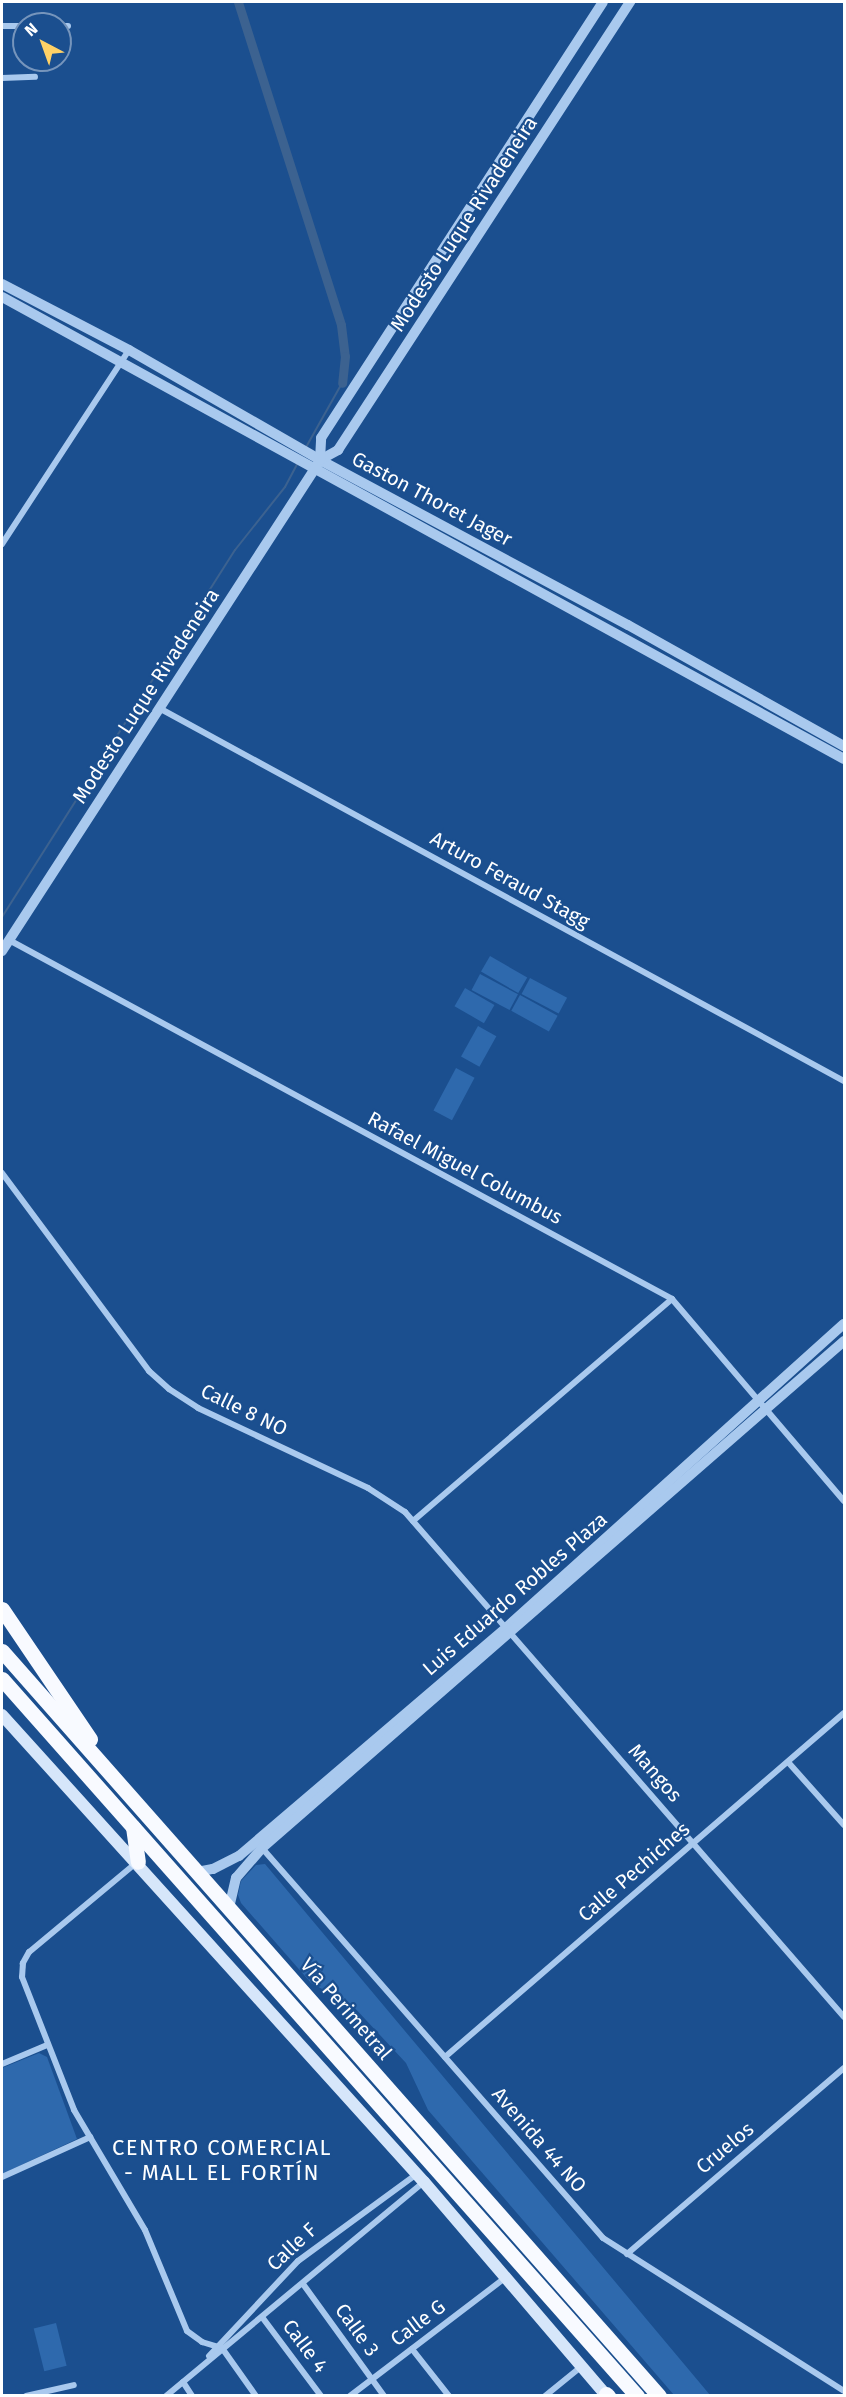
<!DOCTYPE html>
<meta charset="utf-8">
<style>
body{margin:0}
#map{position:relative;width:846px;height:2397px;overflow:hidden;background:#1b4f8f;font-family:"Fira Sans",sans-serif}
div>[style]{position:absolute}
.green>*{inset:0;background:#2e69ad;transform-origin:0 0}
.stream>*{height:2px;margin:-1px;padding:0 1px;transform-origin:1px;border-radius:1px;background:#3c6290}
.canal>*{height:9px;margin:-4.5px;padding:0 4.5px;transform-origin:4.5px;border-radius:4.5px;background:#3c6290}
.minor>*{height:6px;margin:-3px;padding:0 3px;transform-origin:3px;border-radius:3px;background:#a9c9ee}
.tertiary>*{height:10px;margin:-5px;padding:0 5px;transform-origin:5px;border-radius:5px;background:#a9c9ee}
.secondary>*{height:12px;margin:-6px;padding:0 6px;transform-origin:6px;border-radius:6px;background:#d6e6fa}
.trunk>*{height:15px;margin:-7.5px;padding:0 7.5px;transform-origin:7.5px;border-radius:7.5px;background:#f8faff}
span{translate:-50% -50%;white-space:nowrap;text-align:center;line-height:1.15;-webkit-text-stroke:4.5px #1b4f8f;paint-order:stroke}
.street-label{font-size:20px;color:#fff}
.quarter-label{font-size:22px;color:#fff;letter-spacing:1.5px}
.frame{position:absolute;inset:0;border:3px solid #fff;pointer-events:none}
.north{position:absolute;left:12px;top:12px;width:60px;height:60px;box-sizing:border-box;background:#1b4f8f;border:2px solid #7695bc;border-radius:50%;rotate:319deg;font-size:16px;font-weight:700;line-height:24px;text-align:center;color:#fff}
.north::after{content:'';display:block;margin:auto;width:21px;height:27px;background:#ffd166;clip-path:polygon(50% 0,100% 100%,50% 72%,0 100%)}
</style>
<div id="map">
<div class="green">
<div style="left:490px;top:956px;width:43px;height:18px;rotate:30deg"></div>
<div style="left:480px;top:974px;width:43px;height:18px;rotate:28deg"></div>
<div style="left:530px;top:978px;width:42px;height:18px;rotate:28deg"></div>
<div style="left:465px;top:988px;width:34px;height:21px;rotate:30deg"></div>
<div style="left:520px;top:995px;width:43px;height:18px;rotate:29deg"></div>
<div style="left:478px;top:1026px;width:21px;height:35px;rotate:29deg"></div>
<div style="left:456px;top:1068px;width:21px;height:48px;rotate:28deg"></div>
<div style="clip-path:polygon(265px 1864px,710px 2395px,674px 2395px,428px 2110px,406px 2063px,352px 2005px,311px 1983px,241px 1903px,238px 1895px,241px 1881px,256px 1865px)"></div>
<div style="clip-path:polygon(39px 2053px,47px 2057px,77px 2139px,2px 2174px,2px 2068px)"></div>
<div style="left:56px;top:2323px;width:44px;height:23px;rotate:76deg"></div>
</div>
<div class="stream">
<div style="left:305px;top:449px;width:76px;rotate:-60.7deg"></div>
<div style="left:2px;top:917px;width:435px;rotate:-57.6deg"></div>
<div style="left:235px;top:550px;width:80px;rotate:-51.6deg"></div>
<div style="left:285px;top:487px;width:26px;rotate:-62deg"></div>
</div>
<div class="canal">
<div style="left:238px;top:2px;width:339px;rotate:72.3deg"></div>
<div style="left:341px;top:325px;width:31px;rotate:83deg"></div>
<div style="left:345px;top:356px;width:27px;rotate:96deg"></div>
</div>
<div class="minor">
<div style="left:2px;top:26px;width:22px"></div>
<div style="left:60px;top:26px;width:8px"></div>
<div style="left:2px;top:78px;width:33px;rotate:-2deg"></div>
<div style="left:2px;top:544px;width:232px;rotate:-56.8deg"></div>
<div style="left:159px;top:708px;width:780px;rotate:28.57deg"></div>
<div style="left:9px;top:940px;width:754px;rotate:28.43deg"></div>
<div style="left:672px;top:1299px;width:265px;rotate:49.6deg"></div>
<div style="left:2px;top:1173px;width:247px;rotate:53.4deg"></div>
<div style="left:149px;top:1371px;width:27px;rotate:42deg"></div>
<div style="left:169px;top:1389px;width:35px;rotate:33deg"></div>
<div style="left:198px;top:1408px;width:188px;rotate:25.2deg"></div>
<div style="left:368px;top:1488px;width:44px;rotate:33deg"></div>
<div style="left:405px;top:1512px;width:669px;rotate:49deg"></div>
<div style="left:413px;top:1521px;width:341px;rotate:-40.6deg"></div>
<div style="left:788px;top:1762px;width:84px;rotate:48.4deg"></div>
<div style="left:262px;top:1848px;width:518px;rotate:48.83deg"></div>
<div style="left:603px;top:2238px;width:285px;rotate:32.4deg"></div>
<div style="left:136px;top:1863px;width:139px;rotate:140.2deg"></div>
<div style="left:29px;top:1952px;width:13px;rotate:119deg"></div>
<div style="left:23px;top:1963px;width:14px;rotate:94deg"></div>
<div style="left:22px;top:1977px;width:143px;rotate:68.6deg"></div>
<div style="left:74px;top:2110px;width:139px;rotate:59.4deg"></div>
<div style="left:145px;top:2230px;width:109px;rotate:67.4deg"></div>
<div style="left:187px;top:2331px;width:19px;rotate:36deg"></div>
<div style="left:202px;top:2342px;width:21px;rotate:17deg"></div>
<div style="left:222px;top:2348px;width:59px;rotate:54.7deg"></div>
<div style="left:445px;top:2057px;width:527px;rotate:-40.77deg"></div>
<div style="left:2px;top:2064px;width:49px;rotate:-22.9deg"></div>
<div style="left:2px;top:2177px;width:97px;rotate:-24.4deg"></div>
<div style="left:627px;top:2254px;width:286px;rotate:-40.6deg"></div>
<div style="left:303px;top:2284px;width:138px;rotate:54.1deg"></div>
<div style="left:262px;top:2317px;width:99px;rotate:53.2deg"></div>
<div style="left:412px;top:2349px;width:60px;rotate:51.8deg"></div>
<div style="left:209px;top:2356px;width:130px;rotate:-46.9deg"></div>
<div style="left:298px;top:2261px;width:147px;rotate:-36.2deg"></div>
<div style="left:183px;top:2382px;width:17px;rotate:57deg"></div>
<div style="left:26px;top:2396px;width:49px;rotate:-12.9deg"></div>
<div style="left:166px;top:2396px;width:335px;rotate:-39.7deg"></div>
<div style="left:350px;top:2396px;width:196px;rotate:-37.3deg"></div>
<div style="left:545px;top:2396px;width:48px;rotate:-39deg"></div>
</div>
<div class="tertiary">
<div style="left:2px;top:284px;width:143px;rotate:27.5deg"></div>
<div style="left:129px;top:350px;width:220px;rotate:29.9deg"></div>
<div style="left:320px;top:460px;width:349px;rotate:28.2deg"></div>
<div style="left:628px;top:625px;width:248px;rotate:29.3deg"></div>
<div style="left:2px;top:297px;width:960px;rotate:28.75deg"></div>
<div style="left:320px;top:460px;width:21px;rotate:-29deg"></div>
<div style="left:338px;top:450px;width:535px;rotate:-56.9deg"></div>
<div style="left:2px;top:951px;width:573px;rotate:-57.03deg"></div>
<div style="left:314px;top:470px;width:12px;rotate:-59deg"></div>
<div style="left:320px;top:460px;width:22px;rotate:-87deg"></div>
<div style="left:321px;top:438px;width:519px;rotate:-57.11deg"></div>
<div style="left:197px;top:1872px;width:16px;rotate:-11deg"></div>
<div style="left:213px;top:1869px;width:29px;rotate:-27deg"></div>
<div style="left:239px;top:1856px;width:353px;rotate:-40.5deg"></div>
<div style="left:507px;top:1627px;width:453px;rotate:-42deg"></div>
<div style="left:229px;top:1908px;width:31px;rotate:-77deg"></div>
<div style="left:236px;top:1878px;width:40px;rotate:-49deg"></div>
<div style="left:262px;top:1848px;width:772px;rotate:-41.06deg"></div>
</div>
<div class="secondary">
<div style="left:2px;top:1715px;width:629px;rotate:47.9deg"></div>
<div style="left:424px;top:2182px;width:282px;rotate:49.5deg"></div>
</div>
<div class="trunk">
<div style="left:2px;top:1609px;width:157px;rotate:55.9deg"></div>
<div style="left:2px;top:1651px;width:993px;rotate:48.59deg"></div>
<div style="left:2px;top:1679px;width:958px;rotate:48.47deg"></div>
<div style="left:133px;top:1827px;width:35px;rotate:82deg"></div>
<div style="left:606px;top:2394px;width:3px;rotate:45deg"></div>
</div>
<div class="street-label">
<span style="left:464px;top:224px;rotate:-57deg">Modesto Luque Rivadeneira</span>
<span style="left:432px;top:499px;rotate:28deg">Gaston Thoret Jager</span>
<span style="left:146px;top:696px;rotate:-57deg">Modesto Luque Rivadeneira</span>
<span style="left:510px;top:880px;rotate:29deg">Arturo Feraud Stagg</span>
<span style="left:465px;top:1168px;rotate:28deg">Rafael Miguel Columbus</span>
<span style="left:244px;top:1410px;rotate:26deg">Calle 8 NO</span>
<span style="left:515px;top:1594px;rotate:-41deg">Luis Eduardo Robles Plaza</span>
<span style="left:655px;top:1773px;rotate:49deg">Mangos</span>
<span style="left:634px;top:1872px;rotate:-41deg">Calle Pechiches</span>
<span style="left:346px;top:2009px;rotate:49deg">Vía Perimetral</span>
<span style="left:539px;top:2140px;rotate:49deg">Avenida 44 NO</span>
<span style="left:725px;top:2148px;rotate:-40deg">Cruelos</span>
<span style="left:292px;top:2247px;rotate:-43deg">Calle F</span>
<span style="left:418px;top:2323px;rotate:-37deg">Calle G</span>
<span style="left:357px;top:2330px;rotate:54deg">Calle 3</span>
<span style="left:305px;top:2346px;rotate:53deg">Calle 4</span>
</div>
<div class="quarter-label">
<span style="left:222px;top:2160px">CENTRO COMERCIAL<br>- MALL EL FORTÍN</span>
</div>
<div class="frame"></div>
<div class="north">N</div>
</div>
